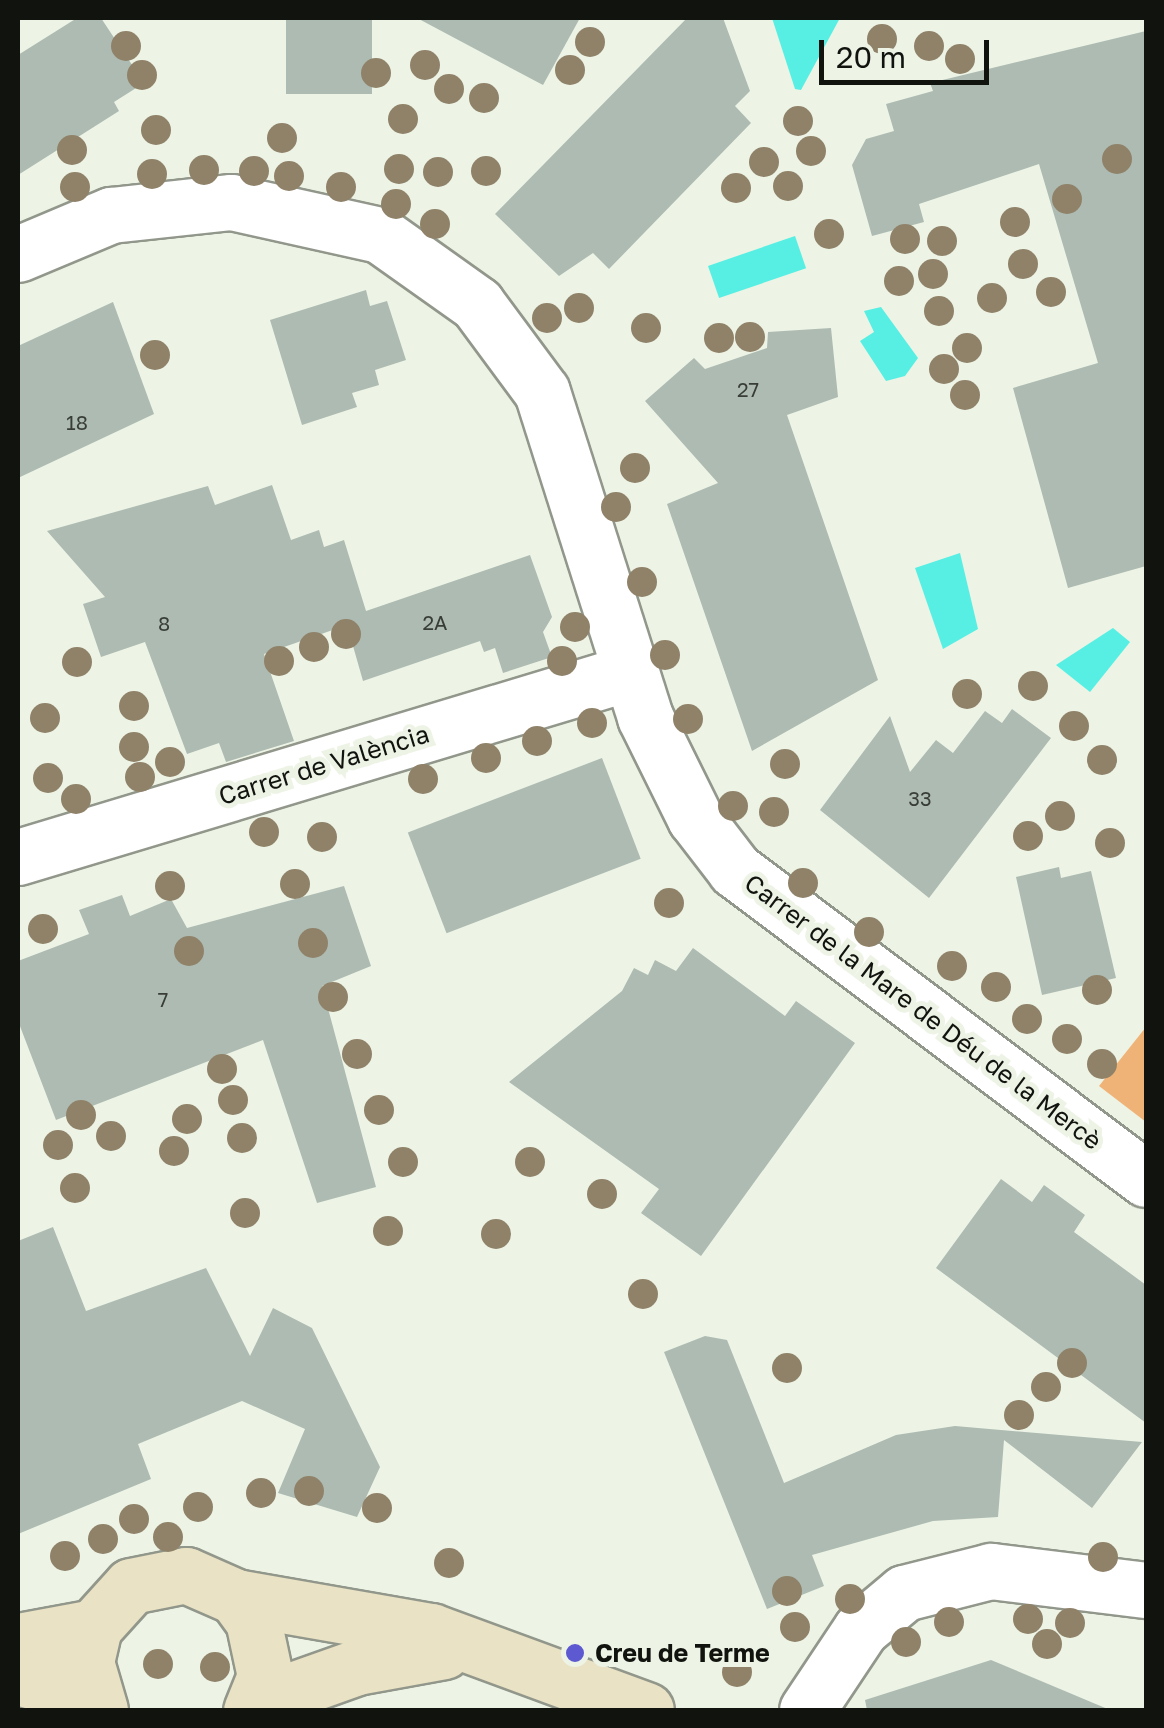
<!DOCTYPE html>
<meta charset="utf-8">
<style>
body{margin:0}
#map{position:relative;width:1164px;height:1728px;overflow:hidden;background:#edf3e5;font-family:"Golos Text",sans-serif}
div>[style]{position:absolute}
.green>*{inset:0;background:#f0b377}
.water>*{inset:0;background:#57efe3;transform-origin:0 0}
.building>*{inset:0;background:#aebbb2;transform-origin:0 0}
.roads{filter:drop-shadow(2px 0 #92978b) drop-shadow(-2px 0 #92978b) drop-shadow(0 2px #92978b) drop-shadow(0 -2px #92978b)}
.street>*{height:55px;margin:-27.5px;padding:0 27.5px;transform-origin:27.5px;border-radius:27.5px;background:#fff}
.secondary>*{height:55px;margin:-27.5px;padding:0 27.5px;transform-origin:27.5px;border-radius:27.5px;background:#e9e2c4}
.trees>*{width:30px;height:30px;margin:-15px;border-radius:50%;background:#8f8269}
.dots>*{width:28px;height:28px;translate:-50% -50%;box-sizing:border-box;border:5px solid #edf3e5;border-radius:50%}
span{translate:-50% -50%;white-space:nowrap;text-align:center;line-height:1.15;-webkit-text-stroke:10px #edf3e5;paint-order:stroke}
.number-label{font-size:20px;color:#383d37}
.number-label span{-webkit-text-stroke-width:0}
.street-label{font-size:25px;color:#11130e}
.poi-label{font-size:25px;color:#11130e;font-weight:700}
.left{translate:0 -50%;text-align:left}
.frame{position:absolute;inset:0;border:20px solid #11130e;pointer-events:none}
.scale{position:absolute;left:819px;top:40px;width:170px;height:45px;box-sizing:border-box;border:5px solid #11130e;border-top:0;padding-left:12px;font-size:30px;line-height:35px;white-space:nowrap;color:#11130e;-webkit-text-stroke:8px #edf3e5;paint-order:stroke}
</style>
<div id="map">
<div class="green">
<div style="clip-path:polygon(1146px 1027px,1146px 1122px,1099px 1086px)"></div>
</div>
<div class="water">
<div style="clip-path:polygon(772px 18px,840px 18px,801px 90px,795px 89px)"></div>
<div style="left:795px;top:236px;width:34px;height:92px;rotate:71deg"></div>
<div style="clip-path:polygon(881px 307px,918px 358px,905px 376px,886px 381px,860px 341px,874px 332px,864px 311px)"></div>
<div style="clip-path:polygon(960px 553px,978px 629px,943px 649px,915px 568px)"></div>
<div style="clip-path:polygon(1113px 628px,1130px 642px,1090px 692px,1056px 665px)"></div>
</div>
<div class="building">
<div style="clip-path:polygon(77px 18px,101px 18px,144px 83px,114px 102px,119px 111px,18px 175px,18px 55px)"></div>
<div style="left:286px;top:18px;width:86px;height:76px"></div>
<div style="clip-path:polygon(417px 18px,580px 18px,543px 85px)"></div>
<div style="clip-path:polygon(687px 18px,723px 18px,750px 91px,735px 106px,751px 123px,609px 269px,593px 253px,559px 276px,495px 214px)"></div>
<div style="clip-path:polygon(1146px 31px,1146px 566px,1068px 588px,1013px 388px,1098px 363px,1039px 164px,919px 204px,924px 222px,872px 236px,852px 165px,866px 139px,894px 131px,886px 104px,933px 91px,930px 83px)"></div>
<div style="clip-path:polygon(366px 290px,370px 306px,387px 301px,406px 360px,375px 370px,379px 385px,352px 393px,357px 407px,302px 425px,270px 320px)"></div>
<div style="clip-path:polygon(113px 302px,154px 414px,18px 478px,18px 346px)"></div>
<div style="clip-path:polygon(831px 328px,838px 397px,787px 415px,878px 680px,752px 751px,667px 504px,718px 483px,645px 401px,694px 358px,705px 369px,767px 348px,768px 332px)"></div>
<div style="clip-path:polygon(272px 485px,291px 540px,319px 530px,324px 547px,344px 540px,366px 611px,530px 555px,552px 617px,543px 632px,552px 657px,503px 673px,495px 648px,484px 652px,480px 641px,363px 681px,347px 625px,264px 654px,294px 741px,226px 762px,219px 743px,187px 754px,145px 642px,101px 657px,83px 604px,105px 597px,47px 531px,208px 486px,215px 505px)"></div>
<div style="clip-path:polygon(1012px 709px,1051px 738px,929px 898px,820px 810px,890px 716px,910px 772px,936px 740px,953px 753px,985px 711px,1002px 723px)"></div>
<div style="left:602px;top:758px;width:108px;height:208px;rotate:69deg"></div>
<div style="clip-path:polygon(1059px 867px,1061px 878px,1091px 871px,1116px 978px,1042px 995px,1016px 877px)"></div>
<div style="clip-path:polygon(344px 886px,371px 966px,322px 986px,376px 1187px,317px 1203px,263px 1040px,56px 1120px,18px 1021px,18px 961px,89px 934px,79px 910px,122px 895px,130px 916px,171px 899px,187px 928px)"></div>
<div style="clip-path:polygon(693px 948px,785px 1016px,796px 1001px,855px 1043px,701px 1256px,641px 1213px,659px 1189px,509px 1082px,622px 991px,634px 968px,648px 975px,655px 960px,676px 971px)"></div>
<div style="clip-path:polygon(1001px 1179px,1032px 1202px,1044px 1185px,1085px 1215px,1074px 1232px,1146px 1285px,1146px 1423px,936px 1268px)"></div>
<div style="clip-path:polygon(53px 1227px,86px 1311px,206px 1268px,250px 1356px,273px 1308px,312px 1328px,380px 1467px,357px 1517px,278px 1493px,305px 1429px,242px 1401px,138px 1444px,151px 1479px,18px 1534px,18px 1241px)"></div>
<div style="clip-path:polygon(705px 1336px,727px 1340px,784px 1483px,896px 1435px,955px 1426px,1142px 1442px,1092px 1508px,1004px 1440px,998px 1517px,933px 1521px,812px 1555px,824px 1586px,767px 1609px,664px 1352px)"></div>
<div style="clip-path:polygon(991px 1660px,1110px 1710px,867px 1710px,865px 1700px)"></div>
</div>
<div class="roads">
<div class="street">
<div style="left:18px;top:254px;width:101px;rotate:-22.8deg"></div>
<div style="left:111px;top:215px;width:121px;rotate:-6.2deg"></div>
<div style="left:231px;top:202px;width:153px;rotate:12.5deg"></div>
<div style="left:380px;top:235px;width:119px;rotate:35.4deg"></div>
<div style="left:477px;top:304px;width:109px;rotate:53.5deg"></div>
<div style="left:542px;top:392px;width:341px;rotate:72.4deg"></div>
<div style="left:645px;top:717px;width:113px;rotate:63.7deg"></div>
<div style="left:695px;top:818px;width:66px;rotate:52.4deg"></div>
<div style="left:735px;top:870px;width:514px;rotate:36.94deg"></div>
<div style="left:18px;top:857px;width:640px;rotate:-16.79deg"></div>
<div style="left:807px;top:1710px;width:97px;rotate:-56.3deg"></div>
<div style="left:861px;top:1629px;width:56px;rotate:-39.9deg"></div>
<div style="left:904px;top:1593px;width:90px;rotate:-14.2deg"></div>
<div style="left:991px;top:1571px;width:156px;rotate:7deg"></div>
</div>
<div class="secondary">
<div style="left:236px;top:1597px;width:198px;rotate:9.9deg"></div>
<div style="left:431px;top:1631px;width:229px;rotate:20.2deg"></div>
<div style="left:18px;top:1641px;width:77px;rotate:-10.4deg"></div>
<div style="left:18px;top:1677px;width:77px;rotate:15.8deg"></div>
<div style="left:256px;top:1703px;width:107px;rotate:-19.6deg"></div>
<div style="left:357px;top:1667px;width:88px;rotate:-10.4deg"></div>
<div style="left:100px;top:1710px;width:50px;rotate:-106.3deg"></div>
<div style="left:86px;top:1662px;width:36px;rotate:-77deg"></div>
<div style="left:94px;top:1627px;width:55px;rotate:-47.9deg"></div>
<div style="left:131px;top:1586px;width:56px;rotate:-11.3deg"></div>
<div style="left:186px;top:1575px;width:55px;rotate:23.7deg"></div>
<div style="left:236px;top:1597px;width:29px;rotate:54deg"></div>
<div style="left:253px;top:1620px;width:57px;rotate:77.9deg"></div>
<div style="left:265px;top:1676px;width:37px;rotate:112deg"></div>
</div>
</div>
<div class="trees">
<div style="left:882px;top:39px"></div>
<div style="left:590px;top:42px"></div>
<div style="left:126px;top:46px"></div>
<div style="left:929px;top:46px"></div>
<div style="left:960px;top:59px"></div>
<div style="left:425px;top:65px"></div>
<div style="left:570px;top:70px"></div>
<div style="left:376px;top:73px"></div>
<div style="left:142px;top:75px"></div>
<div style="left:449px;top:89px"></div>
<div style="left:484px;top:98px"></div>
<div style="left:403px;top:119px"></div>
<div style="left:798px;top:121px"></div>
<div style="left:156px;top:130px"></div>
<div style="left:282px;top:138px"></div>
<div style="left:72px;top:150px"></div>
<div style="left:811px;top:151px"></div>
<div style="left:1117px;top:159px"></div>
<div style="left:764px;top:162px"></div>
<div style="left:399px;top:169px"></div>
<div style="left:204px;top:170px"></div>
<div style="left:254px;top:171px"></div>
<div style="left:486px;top:171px"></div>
<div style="left:438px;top:172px"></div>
<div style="left:152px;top:174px"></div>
<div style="left:289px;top:176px"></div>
<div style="left:788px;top:186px"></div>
<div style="left:75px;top:187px"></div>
<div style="left:341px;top:187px"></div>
<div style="left:736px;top:188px"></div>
<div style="left:1067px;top:199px"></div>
<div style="left:396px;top:204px"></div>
<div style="left:1015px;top:222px"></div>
<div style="left:435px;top:224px"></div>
<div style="left:829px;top:234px"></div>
<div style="left:905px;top:239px"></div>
<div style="left:942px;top:241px"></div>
<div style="left:1023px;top:264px"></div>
<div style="left:933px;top:274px"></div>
<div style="left:899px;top:281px"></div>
<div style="left:1051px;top:292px"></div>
<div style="left:992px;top:298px"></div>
<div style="left:579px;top:308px"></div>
<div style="left:939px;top:311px"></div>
<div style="left:547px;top:318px"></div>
<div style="left:646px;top:328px"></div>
<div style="left:750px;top:337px"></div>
<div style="left:719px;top:338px"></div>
<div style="left:967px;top:348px"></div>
<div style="left:155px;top:355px"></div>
<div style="left:944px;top:369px"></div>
<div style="left:965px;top:395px"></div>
<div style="left:635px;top:468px"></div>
<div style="left:616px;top:507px"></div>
<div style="left:642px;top:582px"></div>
<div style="left:575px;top:627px"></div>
<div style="left:346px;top:634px"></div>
<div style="left:314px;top:647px"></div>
<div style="left:665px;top:655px"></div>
<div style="left:279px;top:661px"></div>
<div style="left:562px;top:661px"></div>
<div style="left:77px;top:662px"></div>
<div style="left:1033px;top:686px"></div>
<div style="left:967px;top:694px"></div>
<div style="left:134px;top:706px"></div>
<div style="left:45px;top:718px"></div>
<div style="left:688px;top:719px"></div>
<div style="left:592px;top:723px"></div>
<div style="left:1074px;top:726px"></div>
<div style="left:537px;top:741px"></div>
<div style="left:134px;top:747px"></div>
<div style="left:486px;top:758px"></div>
<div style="left:1102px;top:760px"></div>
<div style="left:170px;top:762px"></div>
<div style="left:785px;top:764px"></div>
<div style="left:140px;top:777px"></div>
<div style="left:48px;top:778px"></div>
<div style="left:423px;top:779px"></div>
<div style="left:76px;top:799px"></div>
<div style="left:733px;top:806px"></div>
<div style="left:774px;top:812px"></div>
<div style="left:1060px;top:816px"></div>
<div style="left:264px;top:832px"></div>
<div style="left:1028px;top:836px"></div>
<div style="left:322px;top:837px"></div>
<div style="left:1110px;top:843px"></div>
<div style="left:803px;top:883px"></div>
<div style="left:295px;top:884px"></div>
<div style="left:170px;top:886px"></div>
<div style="left:669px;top:903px"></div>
<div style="left:43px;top:929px"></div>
<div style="left:869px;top:932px"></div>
<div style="left:313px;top:943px"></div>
<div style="left:189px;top:951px"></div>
<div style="left:952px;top:966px"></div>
<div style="left:996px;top:987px"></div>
<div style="left:1097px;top:990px"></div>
<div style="left:333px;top:997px"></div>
<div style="left:1027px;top:1019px"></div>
<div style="left:1067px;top:1039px"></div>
<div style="left:357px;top:1054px"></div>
<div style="left:1102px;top:1064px"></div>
<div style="left:222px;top:1069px"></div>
<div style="left:233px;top:1100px"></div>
<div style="left:379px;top:1110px"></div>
<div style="left:81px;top:1115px"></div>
<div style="left:187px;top:1119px"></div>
<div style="left:111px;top:1136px"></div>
<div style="left:242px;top:1138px"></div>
<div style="left:58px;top:1145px"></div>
<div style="left:174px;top:1151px"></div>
<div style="left:403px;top:1162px"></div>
<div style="left:530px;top:1162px"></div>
<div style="left:75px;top:1188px"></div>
<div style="left:602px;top:1194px"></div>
<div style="left:245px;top:1213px"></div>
<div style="left:388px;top:1231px"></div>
<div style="left:496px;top:1234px"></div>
<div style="left:643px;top:1294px"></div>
<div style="left:1072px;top:1363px"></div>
<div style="left:787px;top:1368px"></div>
<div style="left:1046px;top:1387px"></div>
<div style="left:1019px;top:1415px"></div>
<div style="left:309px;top:1491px"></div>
<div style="left:261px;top:1493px"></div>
<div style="left:198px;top:1507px"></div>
<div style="left:377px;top:1508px"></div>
<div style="left:134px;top:1519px"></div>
<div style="left:168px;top:1537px"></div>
<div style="left:103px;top:1539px"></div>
<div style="left:65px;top:1556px"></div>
<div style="left:1103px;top:1557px"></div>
<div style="left:449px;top:1563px"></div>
<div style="left:787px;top:1591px"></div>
<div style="left:850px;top:1599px"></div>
<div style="left:1028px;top:1619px"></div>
<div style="left:949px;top:1622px"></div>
<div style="left:1070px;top:1623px"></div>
<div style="left:795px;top:1627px"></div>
<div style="left:906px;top:1642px"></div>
<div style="left:1047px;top:1644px"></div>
<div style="left:158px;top:1664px"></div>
<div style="left:215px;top:1667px"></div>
<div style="left:737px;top:1672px"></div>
</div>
<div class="dots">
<div style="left:575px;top:1653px;background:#5c59d1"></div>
</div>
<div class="number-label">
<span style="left:748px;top:389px">27</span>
<span style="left:77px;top:422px">18</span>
<span style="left:435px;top:622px">2A</span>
<span style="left:164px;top:623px">8</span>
<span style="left:920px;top:798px">33</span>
<span style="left:163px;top:999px">7</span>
</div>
<div class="street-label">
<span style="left:324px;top:765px;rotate:-17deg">Carrer de València</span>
<span style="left:923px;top:1012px;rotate:37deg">Carrer de la Mare de Déu de la Mercè</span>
</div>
<div class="poi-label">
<span class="left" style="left:595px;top:1653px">Creu de Terme</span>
</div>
<div class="frame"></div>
<div class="scale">20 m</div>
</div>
